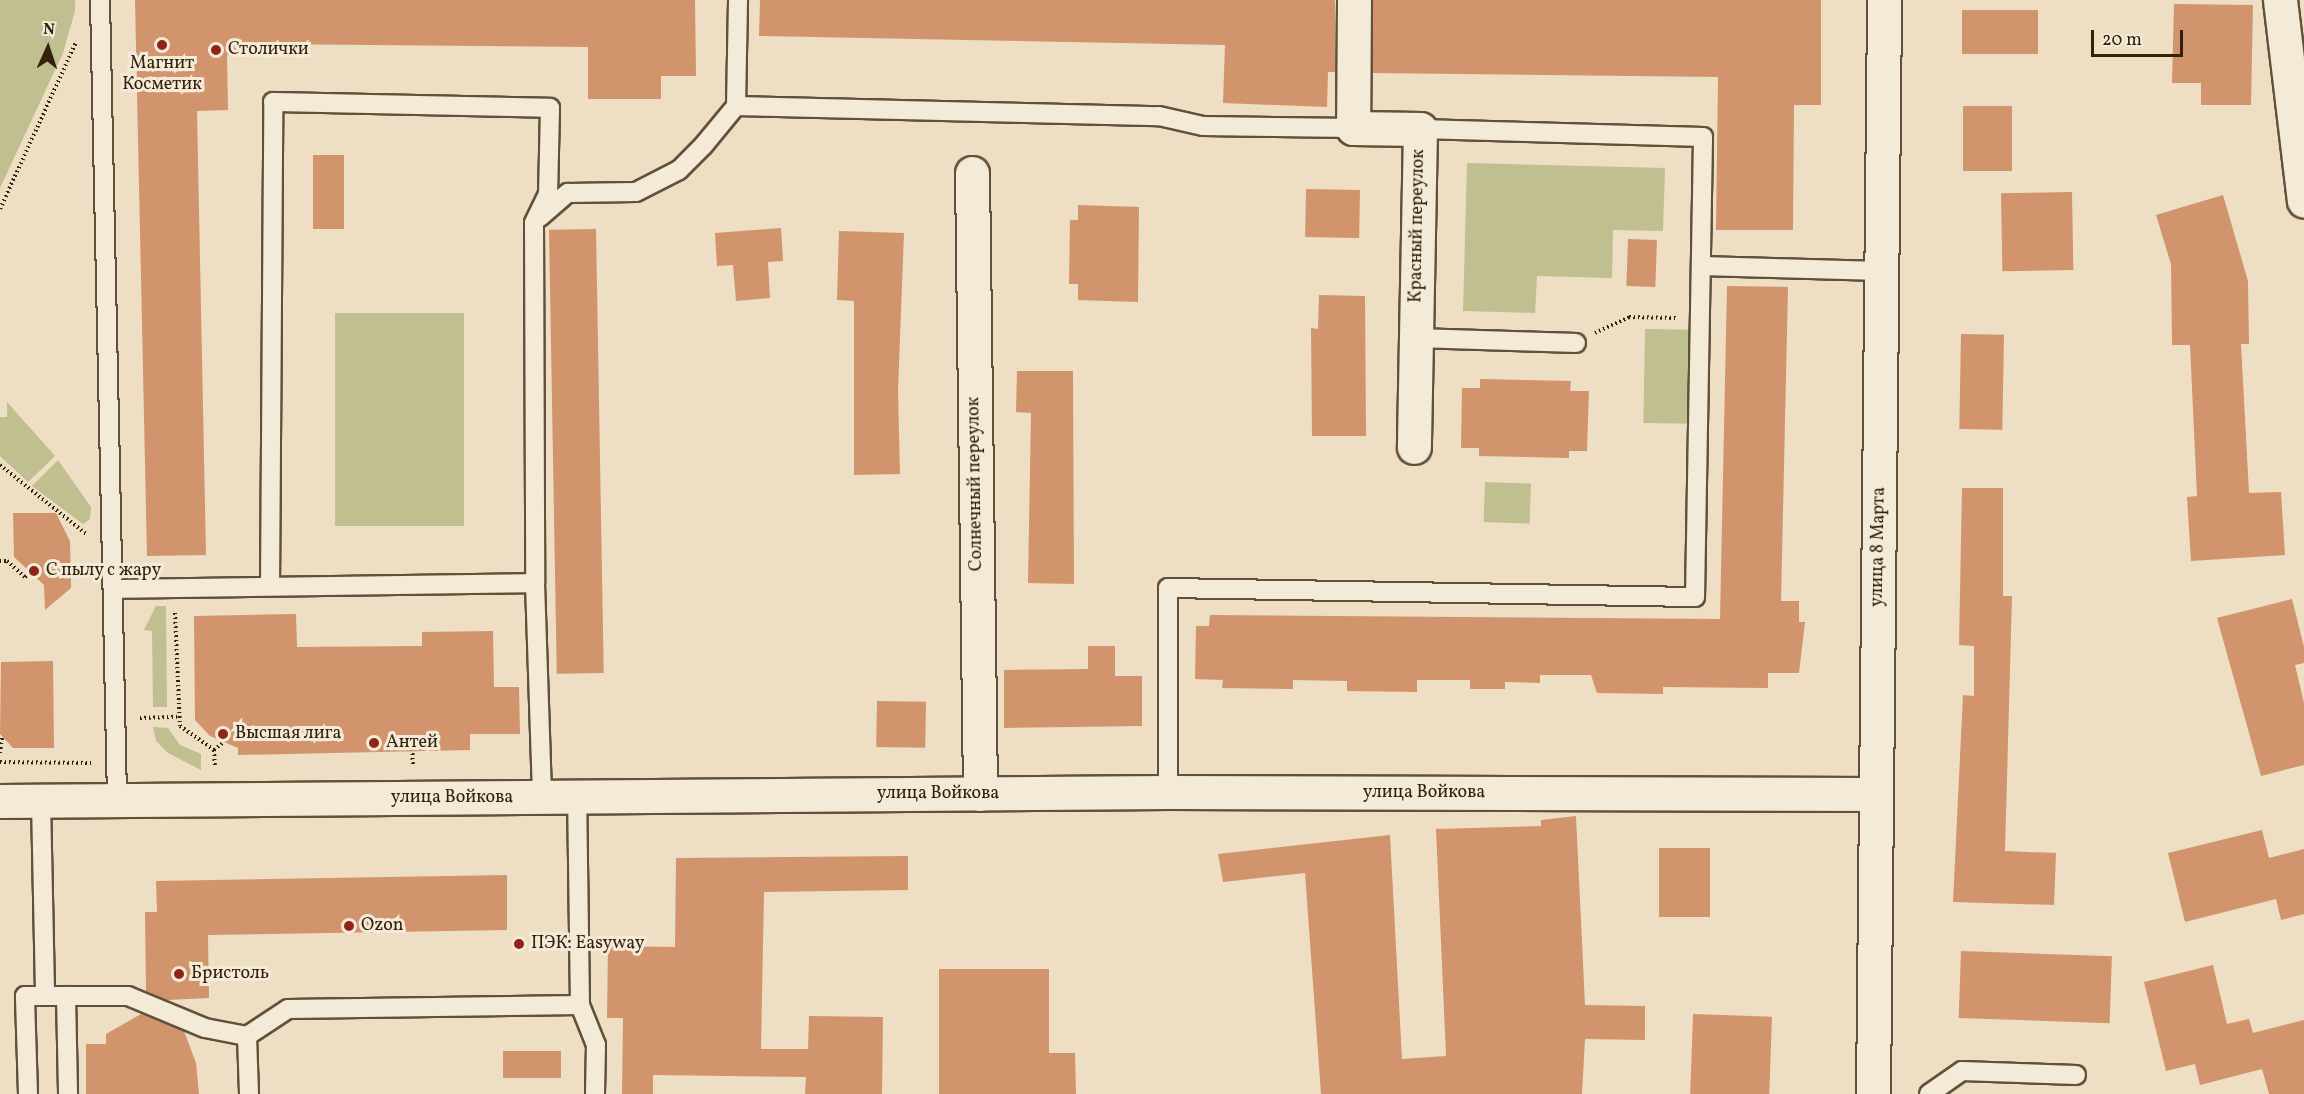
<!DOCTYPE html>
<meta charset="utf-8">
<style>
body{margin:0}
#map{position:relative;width:2304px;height:1094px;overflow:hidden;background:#eedec3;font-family:Vollkorn,serif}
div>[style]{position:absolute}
.green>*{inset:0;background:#bfbf8f;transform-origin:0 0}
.building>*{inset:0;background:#d1946c;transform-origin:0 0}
.path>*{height:4px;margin-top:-2px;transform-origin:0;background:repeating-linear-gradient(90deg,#32220c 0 1.5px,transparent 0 4.5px)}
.roads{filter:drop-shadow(2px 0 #61513a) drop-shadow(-2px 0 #61513a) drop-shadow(0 2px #61513a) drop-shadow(0 -2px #61513a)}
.lane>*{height:18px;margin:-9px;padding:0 9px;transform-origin:9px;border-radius:9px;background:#f4ead8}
.street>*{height:33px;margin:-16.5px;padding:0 16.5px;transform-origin:16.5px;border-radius:16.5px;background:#f4ead8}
.dots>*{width:16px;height:16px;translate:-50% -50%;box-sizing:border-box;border:3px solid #f4ead8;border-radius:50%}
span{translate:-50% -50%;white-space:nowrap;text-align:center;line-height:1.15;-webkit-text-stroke:6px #f4ead8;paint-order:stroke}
.poi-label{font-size:18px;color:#32220c}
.left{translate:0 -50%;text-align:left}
.street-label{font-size:18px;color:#32220c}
.north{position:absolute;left:18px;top:18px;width:60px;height:60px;-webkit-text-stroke:4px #f4ead8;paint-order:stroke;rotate:3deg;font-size:16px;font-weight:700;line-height:24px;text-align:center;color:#32220c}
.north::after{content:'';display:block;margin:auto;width:21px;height:27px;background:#32220c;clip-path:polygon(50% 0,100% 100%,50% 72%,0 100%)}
.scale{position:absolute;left:2091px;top:30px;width:92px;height:27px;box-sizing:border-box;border:3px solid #32220c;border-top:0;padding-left:8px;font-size:18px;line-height:21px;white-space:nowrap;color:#32220c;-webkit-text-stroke:4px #f4ead8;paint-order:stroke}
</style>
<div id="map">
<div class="green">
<div style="clip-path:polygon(0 0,75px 0,75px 11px,63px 53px,0 188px)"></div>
<div style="clip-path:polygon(1467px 163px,1665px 168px,1663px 231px,1613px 230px,1612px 278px,1537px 276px,1535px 313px,1463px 311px)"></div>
<div style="left:335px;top:313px;width:129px;height:213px"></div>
<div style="left:1645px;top:329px;width:48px;height:94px;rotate:1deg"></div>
<div style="clip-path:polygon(7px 402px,55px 456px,28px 482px,0 456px,0 417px,7px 417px)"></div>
<div style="clip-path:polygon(58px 460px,91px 507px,90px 519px,83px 524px,32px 486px)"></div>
<div style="left:1485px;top:482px;width:46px;height:40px;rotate:2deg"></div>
<div style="clip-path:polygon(156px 606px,166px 606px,167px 707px,153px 707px,152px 631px,144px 630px)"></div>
<div style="clip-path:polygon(153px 727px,168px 728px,180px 745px,201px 754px,201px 770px,168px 753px,156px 741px)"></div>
</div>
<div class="building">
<div style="clip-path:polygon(135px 0,695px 0,696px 76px,661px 76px,661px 99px,588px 99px,588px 47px,260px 44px,260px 55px,227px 55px,228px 110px,197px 111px,206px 555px,147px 556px)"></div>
<div style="clip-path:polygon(760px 0,1335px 0,1335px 72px,1328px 72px,1327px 107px,1223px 103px,1225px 45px,759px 36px)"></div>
<div style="clip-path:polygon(1373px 0,1821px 0,1821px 105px,1794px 105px,1793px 230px,1716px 230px,1718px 77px,1372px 73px)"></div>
<div style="clip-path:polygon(2174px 4px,2253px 5px,2251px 105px,2201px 105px,2201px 83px,2172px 83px)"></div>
<div style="left:2038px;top:10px;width:44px;height:76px;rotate:90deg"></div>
<div style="left:1963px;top:106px;width:49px;height:65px"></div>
<div style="left:313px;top:155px;width:31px;height:74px"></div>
<div style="left:1306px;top:189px;width:54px;height:48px;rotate:1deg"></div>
<div style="left:2072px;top:192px;width:78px;height:71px;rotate:89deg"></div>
<div style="clip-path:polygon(2223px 195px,2248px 281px,2249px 344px,2241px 344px,2249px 493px,2281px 492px,2285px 555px,2191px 561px,2187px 497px,2197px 496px,2190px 345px,2172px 345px,2171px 264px,2156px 215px)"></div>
<div style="clip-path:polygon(1078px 205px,1139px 207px,1138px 302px,1078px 300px,1078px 284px,1069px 284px,1070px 220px,1078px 220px)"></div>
<div style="clip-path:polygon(781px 228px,783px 261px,768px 262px,770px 298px,736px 301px,733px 265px,717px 266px,715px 233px)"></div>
<div style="left:596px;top:229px;width:444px;height:47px;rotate:89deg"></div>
<div style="clip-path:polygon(839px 231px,904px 233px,898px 390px,900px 474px,854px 475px,854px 301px,837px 300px)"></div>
<div style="left:1628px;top:239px;width:29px;height:47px;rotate:2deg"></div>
<div style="clip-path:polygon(1727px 286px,1788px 287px,1781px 601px,1799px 601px,1799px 622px,1805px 622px,1799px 673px,1768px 673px,1768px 688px,1663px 687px,1663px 694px,1597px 693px,1591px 675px,1540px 675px,1540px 683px,1505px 682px,1505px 689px,1470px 689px,1470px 680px,1417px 680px,1417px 692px,1347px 691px,1347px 681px,1293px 680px,1293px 689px,1222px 688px,1223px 680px,1195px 679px,1196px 626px,1209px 626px,1210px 615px,1720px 619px)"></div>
<div style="clip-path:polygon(1319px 295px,1365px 296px,1366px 436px,1312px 436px,1311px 328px,1318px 329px)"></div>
<div style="left:1961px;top:334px;width:43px;height:95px;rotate:1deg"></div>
<div style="clip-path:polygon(1017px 371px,1073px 371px,1074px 584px,1028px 583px,1031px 413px,1016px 412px)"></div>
<div style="clip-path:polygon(1480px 379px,1571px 381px,1570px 391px,1589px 391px,1587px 451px,1569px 451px,1569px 458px,1479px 456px,1479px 448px,1461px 448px,1462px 388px,1480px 388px)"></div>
<div style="clip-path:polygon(1962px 488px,2003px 488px,2003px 596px,2012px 596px,2005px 851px,2056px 853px,2054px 905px,1953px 902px,1963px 695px,1974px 696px,1974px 646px,1959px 645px)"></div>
<div style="clip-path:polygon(13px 513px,56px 513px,70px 541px,71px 588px,45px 610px,44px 585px,14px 557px)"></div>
<div style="clip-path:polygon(2292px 599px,2304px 647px,2304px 663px,2295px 665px,2304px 703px,2304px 765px,2261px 776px,2217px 618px)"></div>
<div style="clip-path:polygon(296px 614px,297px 647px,422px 646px,422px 632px,493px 631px,494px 687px,519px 687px,520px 734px,470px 734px,470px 750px,238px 755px,238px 748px,210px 736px,195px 720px,194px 616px)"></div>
<div style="clip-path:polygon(1088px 646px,1115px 646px,1115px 676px,1142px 676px,1142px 726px,1004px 728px,1004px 670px,1088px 669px)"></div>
<div style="clip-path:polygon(53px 661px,54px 748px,13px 748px,0 734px,1px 662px)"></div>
<div style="left:877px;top:701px;width:49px;height:46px;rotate:1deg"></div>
<div style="clip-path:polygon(1576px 816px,1585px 1005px,1645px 1006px,1645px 1040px,1585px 1039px,1582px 1094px,1321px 1094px,1305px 873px,1223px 882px,1218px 854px,1390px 835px,1402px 1059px,1446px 1056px,1436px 829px,1541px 826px,1541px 820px)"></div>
<div style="clip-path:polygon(2262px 830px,2269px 858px,2304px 849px,2304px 914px,2281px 920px,2276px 899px,2185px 922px,2168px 853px)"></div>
<div style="left:1659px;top:848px;width:51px;height:69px"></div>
<div style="clip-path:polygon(908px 856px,908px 890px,764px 892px,761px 1049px,808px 1049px,809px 1016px,883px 1017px,882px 1094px,805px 1094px,806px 1077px,653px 1075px,653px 1094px,622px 1094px,623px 1018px,607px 1018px,608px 946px,675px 947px,676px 858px)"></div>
<div style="clip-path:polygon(507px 875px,507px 930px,208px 935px,209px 998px,167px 1000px,146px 991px,145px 912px,157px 912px,156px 881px)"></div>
<div style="left:1961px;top:951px;width:151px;height:67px;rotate:2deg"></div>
<div style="clip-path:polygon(2213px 965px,2227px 1024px,2249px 1019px,2253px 1033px,2304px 1020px,2304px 1094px,2269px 1094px,2262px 1069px,2200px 1085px,2195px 1064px,2166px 1071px,2144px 982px)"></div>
<div style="clip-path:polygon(939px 969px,1049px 969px,1049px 1053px,1075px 1053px,1076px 1094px,939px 1094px)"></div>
<div style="clip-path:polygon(141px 1014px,184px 1031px,196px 1063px,199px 1094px,86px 1094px,86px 1044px,106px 1044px,106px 1034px)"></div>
<div style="left:1693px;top:1014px;width:79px;height:80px;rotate:2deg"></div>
<div style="left:503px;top:1051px;width:58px;height:27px"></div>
</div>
<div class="path">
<div style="left:0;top:209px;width:183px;rotate:-65.5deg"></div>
<div style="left:1595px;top:333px;width:38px;rotate:-25deg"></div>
<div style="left:1629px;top:317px;width:48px;rotate:1.2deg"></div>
<div style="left:0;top:465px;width:110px;rotate:38.7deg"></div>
<div style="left:0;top:561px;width:7px"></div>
<div style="left:7px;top:561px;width:24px;rotate:42deg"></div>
<div style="left:25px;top:577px;width:7px;rotate:-45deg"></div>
<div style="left:175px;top:613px;width:113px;rotate:87.5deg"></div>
<div style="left:180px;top:726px;width:42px;rotate:35.2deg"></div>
<div style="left:214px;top:750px;width:13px;rotate:-39deg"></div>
<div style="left:140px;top:718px;width:37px;rotate:-2deg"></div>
<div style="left:412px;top:740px;width:26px;rotate:88deg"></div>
<div style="left:214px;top:750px;width:17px;rotate:87deg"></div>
<div style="left:0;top:753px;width:16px;rotate:-83deg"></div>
<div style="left:0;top:762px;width:91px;rotate:0.6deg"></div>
</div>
<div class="roads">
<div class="lane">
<div style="left:100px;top:0;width:800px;rotate:88.78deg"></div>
<div style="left:736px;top:106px;width:423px;rotate:1.4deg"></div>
<div style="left:1159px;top:116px;width:45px;rotate:12.8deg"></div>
<div style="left:1203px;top:126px;width:150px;rotate:0.8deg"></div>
<div style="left:540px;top:217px;width:37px;rotate:-41deg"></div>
<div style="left:568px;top:193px;width:68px;rotate:-0.8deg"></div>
<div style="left:636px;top:192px;width:48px;rotate:-27.1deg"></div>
<div style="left:679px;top:170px;width:34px;rotate:-45deg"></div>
<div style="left:703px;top:146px;width:52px;rotate:-50.5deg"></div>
<div style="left:736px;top:106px;width:106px;rotate:-88.9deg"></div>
<div style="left:1701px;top:266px;width:180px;rotate:1.6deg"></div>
<div style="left:1416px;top:338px;width:160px;rotate:1.8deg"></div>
<div style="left:270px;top:586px;width:484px;rotate:-89.6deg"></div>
<div style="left:273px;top:102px;width:277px;rotate:1.2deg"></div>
<div style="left:550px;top:108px;width:86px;rotate:91.3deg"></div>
<div style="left:548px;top:194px;width:32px;rotate:116deg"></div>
<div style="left:534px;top:223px;width:360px;rotate:89.8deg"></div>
<div style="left:535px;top:583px;width:214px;rotate:88.1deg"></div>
<div style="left:113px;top:589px;width:422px;rotate:-0.8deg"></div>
<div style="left:1168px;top:792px;width:204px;rotate:-90deg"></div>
<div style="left:1168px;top:588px;width:527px;rotate:0.98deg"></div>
<div style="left:1695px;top:597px;width:460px;rotate:-89deg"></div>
<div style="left:1703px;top:137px;width:283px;rotate:-178.4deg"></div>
<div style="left:41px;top:801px;width:195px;rotate:88.8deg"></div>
<div style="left:66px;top:996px;width:62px"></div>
<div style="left:128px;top:996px;width:83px;rotate:22.6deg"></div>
<div style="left:205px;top:1028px;width:43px;rotate:10.8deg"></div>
<div style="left:247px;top:1036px;width:49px;rotate:-33.4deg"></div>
<div style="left:288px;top:1009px;width:292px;rotate:-0.8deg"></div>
<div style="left:580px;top:1005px;width:208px;rotate:-90.8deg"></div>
<div style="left:580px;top:1005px;width:43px;rotate:68.2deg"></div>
<div style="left:596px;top:1045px;width:49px;rotate:91.2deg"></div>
<div style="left:247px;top:1036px;width:58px;rotate:88deg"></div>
<div style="left:28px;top:1094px;width:98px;rotate:-91.8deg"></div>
<div style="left:25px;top:996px;width:41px"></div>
<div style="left:66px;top:996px;width:98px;rotate:88.8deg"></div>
<div style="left:1929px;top:1094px;width:40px;rotate:-34.9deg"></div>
<div style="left:1962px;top:1071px;width:114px;rotate:2deg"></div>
</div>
<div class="street">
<div style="left:1354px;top:0;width:128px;rotate:90.4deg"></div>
<div style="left:1353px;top:128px;width:67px;rotate:0.9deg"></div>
<div style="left:1420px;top:129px;width:318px;rotate:91.1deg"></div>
<div style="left:2280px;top:0;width:202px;rotate:83.2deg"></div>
<div style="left:972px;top:173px;width:621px;rotate:89.26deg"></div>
<div style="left:0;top:801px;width:1168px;rotate:-0.44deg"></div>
<div style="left:1168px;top:792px;width:708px;rotate:0.16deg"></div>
<div style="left:1873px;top:1094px;width:1094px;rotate:-89.42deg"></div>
</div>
</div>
<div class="dots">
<div style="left:162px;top:45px;background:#8f2418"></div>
<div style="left:216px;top:50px;background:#8f2418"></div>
<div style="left:34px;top:571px;background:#8f2418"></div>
<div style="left:223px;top:734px;background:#8f2418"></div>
<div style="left:374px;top:743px;background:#8f2418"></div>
<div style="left:349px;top:926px;background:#8f2418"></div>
<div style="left:519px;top:944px;background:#8f2418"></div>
<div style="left:179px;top:974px;background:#8f2418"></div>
</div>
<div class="poi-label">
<span class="left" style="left:228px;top:50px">Столички</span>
<span style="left:162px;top:75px">Магнит<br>Косметик</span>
<span class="left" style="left:46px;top:571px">С пылу с жару</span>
<span class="left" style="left:235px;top:734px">Высшая лига</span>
<span class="left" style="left:386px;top:743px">Антей</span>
<span class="left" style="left:361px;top:926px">Ozon</span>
<span class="left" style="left:531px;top:944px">ПЭК: Easyway</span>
<span class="left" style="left:191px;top:974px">Бристоль</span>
</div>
<div class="street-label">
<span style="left:1418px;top:226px;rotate:-89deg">Красный переулок</span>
<span style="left:976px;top:484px;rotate:-91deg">Солнечный переулок</span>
<span style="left:1879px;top:547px;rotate:-89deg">улица 8 Марта</span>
<span style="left:1424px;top:793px">улица Войкова</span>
<span style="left:938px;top:794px">улица Войкова</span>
<span style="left:452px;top:798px">улица Войкова</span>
</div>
<div class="north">N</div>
<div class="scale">20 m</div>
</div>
